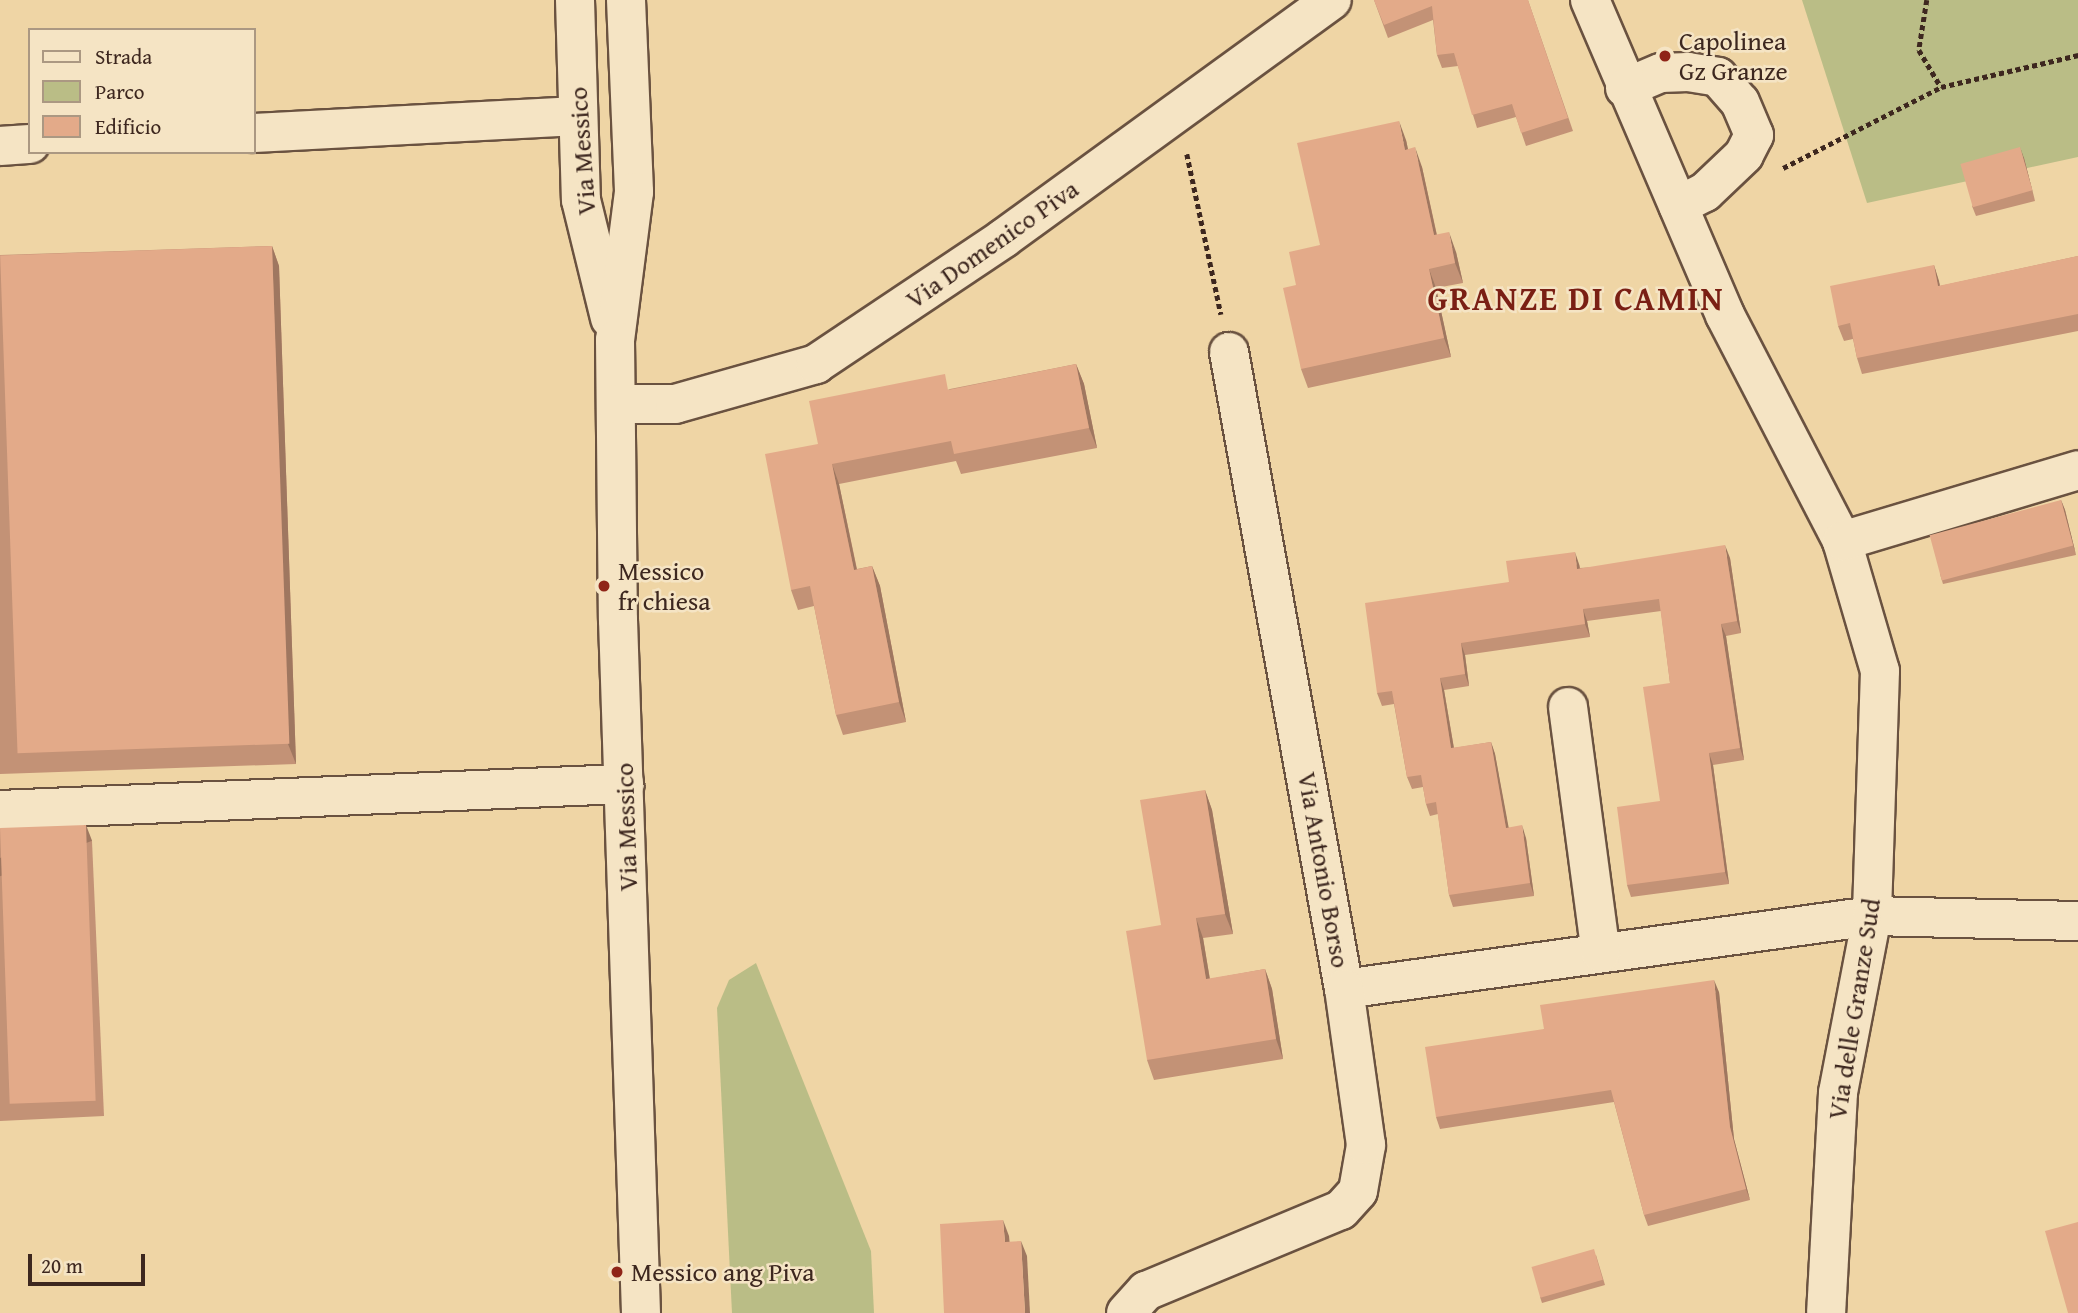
<!DOCTYPE html>
<style>
body{margin:0}
#map{position:relative;width:2078px;height:1313px;overflow:hidden;background:#efd5a5;font-family:"Gentium Book Plus",serif}
div>[style]{position:absolute}
.green>*{inset:0;background:#babd86}
.path>*{height:4.5px;margin-top:-2.25px;transform-origin:0;background:repeating-linear-gradient(90deg,#3d271f 0 5px,transparent 0 8.5px)}
.roads{filter:drop-shadow(2px 0 #6a5240) drop-shadow(-2px 0 #6a5240) drop-shadow(0 2px #6a5240) drop-shadow(0 -2px #6a5240)}
.minor>*{height:38px;margin:-19px;padding:0 19px;transform-origin:19px;border-radius:19px;background:#f5e4c4}
.wall>*{inset:0;background:#c39276}
.shaded-wall>*{inset:0;background:#9f7760;transform-origin:0 0}
.building>*{inset:0;background:#e3aa89;transform-origin:0 0}
.dots>*{width:19px;height:19px;translate:-50% -50%;box-sizing:border-box;border:4px solid #f5e4c4;border-radius:50%}
span{translate:-50% -50%;white-space:nowrap;text-align:center;line-height:1.15;-webkit-text-stroke:5px #f5e4c4;paint-order:stroke}
.poi-label{font-size:26px;color:#3d271f}
.left{translate:0 -50%;text-align:left}
.street-label{font-size:26px;color:#3d271f}
.district-label{font-size:33px;color:#7a1f14;font-weight:700;letter-spacing:2px}
.legend{position:absolute;left:28px;top:28px;width:228px;height:126px;box-sizing:border-box;background:#f5e4c4;border:2px solid #ab9882;margin:0;padding:9px 12px;list-style:none;font-size:21px;color:#3d271f}
.legend li{display:flex;align-items:center;gap:14px;height:35px}
.legend b{width:35px;border:2px solid #ab9882}
.scale{position:absolute;left:28px;top:1254px;width:117px;height:32px;box-sizing:border-box;border:4px solid #3d271f;border-top:0;padding-left:9px;font-size:21px;line-height:24px;white-space:nowrap;color:#3d271f;-webkit-text-stroke:5px #f5e4c4;paint-order:stroke}
</style>
<div id="map">
<div class="green">
<div style="clip-path:polygon(1802px 0,2078px 0,2078px 157px,1867px 203px)"></div>
<div style="clip-path:polygon(756px 963px,871px 1251px,874px 1313px,732px 1313px,717px 1008px,729px 980px)"></div>
</div>
<div class="path">
<div style="left:1927px;top:0;width:51px;rotate:99.1deg"></div>
<div style="left:1919px;top:50px;width:43px;rotate:59.3deg"></div>
<div style="left:1941px;top:87px;width:141px;rotate:-13.1deg"></div>
<div style="left:1187px;top:154px;width:164px;rotate:78deg"></div>
<div style="left:1783px;top:168px;width:178px;rotate:-27.1deg"></div>
</div>
<div class="roads">
<div class="minor">
<div style="left:575px;top:0;width:200px;rotate:88.3deg"></div>
<div style="left:581px;top:200px;width:122px;rotate:76.2deg"></div>
<div style="left:626px;top:0;width:192px;rotate:87.6deg"></div>
<div style="left:634px;top:192px;width:149px;rotate:97.3deg"></div>
<div style="left:615px;top:340px;width:280px;rotate:89.4deg"></div>
<div style="left:618px;top:620px;width:693px;rotate:88.1deg"></div>
<div style="left:1590px;top:0;width:343px;rotate:66.8deg"></div>
<div style="left:1725px;top:315px;width:254px;rotate:62.6deg"></div>
<div style="left:1842px;top:541px;width:135px;rotate:73.7deg"></div>
<div style="left:1880px;top:671px;width:245px;rotate:91.9deg"></div>
<div style="left:1872px;top:916px;width:180px;rotate:100.9deg"></div>
<div style="left:1838px;top:1093px;width:220px;rotate:93.1deg"></div>
<div style="left:1625px;top:88px;width:39px;rotate:-23deg"></div>
<div style="left:1661px;top:73px;width:27px;rotate:-2deg"></div>
<div style="left:1688px;top:72px;width:30px;rotate:9deg"></div>
<div style="left:1718px;top:77px;width:33px;rotate:49deg"></div>
<div style="left:1740px;top:102px;width:36px;rotate:67deg"></div>
<div style="left:1754px;top:135px;width:22px;rotate:117deg"></div>
<div style="left:1744px;top:155px;width:54px;rotate:136.5deg"></div>
<div style="left:1705px;top:192px;width:30px;rotate:153deg"></div>
<div style="left:254px;top:133px;width:324px;rotate:-3deg"></div>
<div style="left:0;top:146px;width:30px;rotate:-4deg"></div>
<div style="left:1229px;top:352px;width:647px;rotate:79.77deg"></div>
<div style="left:1344px;top:989px;width:533px;rotate:-7.87deg"></div>
<div style="left:1872px;top:916px;width:206px;rotate:1.4deg"></div>
<div style="left:616px;top:404px;width:59px"></div>
<div style="left:675px;top:404px;width:147px;rotate:-15.8deg"></div>
<div style="left:816px;top:364px;width:226px;rotate:-33.8deg"></div>
<div style="left:1004px;top:238px;width:405px;rotate:-36deg"></div>
<div style="left:1842px;top:541px;width:246px;rotate:-16.7deg"></div>
<div style="left:1568px;top:707px;width:248px;rotate:82.4deg"></div>
<div style="left:0;top:810px;width:625px;rotate:-2.39deg"></div>
<div style="left:1126px;top:1313px;width:30px;rotate:-48deg"></div>
<div style="left:1146px;top:1291px;width:211px;rotate:-22.6deg"></div>
<div style="left:1341px;top:1210px;width:25px;rotate:-48deg"></div>
<div style="left:1358px;top:1191px;width:47px;rotate:-80.1deg"></div>
<div style="left:1366px;top:1145px;width:158px;rotate:-98deg"></div>
</div>
</div>
<div class="wall">
<div style="clip-path:polygon(1374px 0,1528px 0,1573px 131px,1526px 146px,1516px 117px,1477px 128px,1458px 66px,1442px 68px,1437px 55px,1433px 20px,1388px 38px)"></div>
<div style="clip-path:polygon(1406px 140px,1408px 149px,1422px 167px,1437px 235px,1456px 252px,1463px 283px,1436px 288px,1451px 357px,1308px 388px,1301px 369px,1296px 285px,1320px 245px)"></div>
<div style="clip-path:polygon(2024px 158px,2035px 201px,1976px 216px,1972px 206px)"></div>
<div style="clip-path:polygon(272px 246px,279px 266px,296px 764px,0 774px,0 255px)"></div>
<div style="clip-path:polygon(2078px 256px,2078px 331px,1862px 374px,1857px 358px,1853px 339px,1844px 341px,1838px 326px,1934px 265px,1940px 286px)"></div>
<div style="clip-path:polygon(1076px 364px,1084px 384px,1097px 448px,961px 474px,956px 461px,839px 484px,857px 569px,872px 566px,880px 586px,906px 722px,843px 735px,836px 715px,814px 606px,798px 610px,791px 590px,818px 444px,950px 389px)"></div>
<div style="clip-path:polygon(2061px 500px,2065px 510px,2076px 555px,1943px 584px,1940px 574px)"></div>
<div style="clip-path:polygon(1730px 558px,1741px 633px,1726px 636px,1744px 760px,1713px 765px,1729px 884px,1631px 897px,1627px 885px,1660px 801px,1670px 683px,1661px 611px,1587px 621px,1590px 637px,1465px 655px,1469px 686px,1444px 690px,1454px 748px,1491px 742px,1495px 754px,1508px 827px,1526px 838px,1534px 896px,1453px 907px,1449px 895px,1438px 814px,1430px 816px,1426px 804px,1423px 787px,1412px 789px,1407px 777px,1394px 704px,1382px 706px,1377px 693px,1509px 582px,1579px 564px,1580px 568px)"></div>
<div style="clip-path:polygon(1205px 790px,1212px 810px,1233px 934px,1203px 938px,1210px 979px,1265px 969px,1272px 989px,1283px 1059px,1154px 1080px,1147px 1060px)"></div>
<div style="clip-path:polygon(0 829px,92px 841px,104px 1116px,0 1121px)"></div>
<div style="clip-path:polygon(1719px 992px,1734px 1139px,1750px 1200px,1648px 1226px,1644px 1215px,1614px 1102px,1440px 1129px,1436px 1117px,1544px 1029px)"></div>
<div style="clip-path:polygon(1596px 1255px,1605px 1285px,1542px 1303px,1540px 1297px)"></div>
</div>
<div class="shaded-wall">
<div style="clip-path:polygon(1399px 121px,1406px 140px,1412px 169px,1405px 150px)"></div>
<div style="clip-path:polygon(1415px 147px,1422px 167px,1441px 255px,1434px 235px)"></div>
<div style="clip-path:polygon(2020px 147px,2024px 158px,2035px 201px,2032px 190px)"></div>
<div style="clip-path:polygon(1449px 232px,1456px 252px,1463px 283px,1455px 263px)"></div>
<div style="clip-path:polygon(272px 246px,279px 266px,296px 764px,288px 744px)"></div>
<div style="clip-path:polygon(1934px 265px,1939px 281px,1943px 302px,1938px 286px)"></div>
<div style="clip-path:polygon(1429px 269px,1436px 288px,1451px 357px,1444px 338px)"></div>
<div style="clip-path:polygon(1076px 364px,1084px 384px,1097px 448px,1089px 428px)"></div>
<div style="clip-path:polygon(832px 464px,839px 484px,861px 590px,854px 570px)"></div>
<div style="clip-path:polygon(2061px 500px,2065px 510px,2076px 555px,2073px 545px)"></div>
<div style="clip-path:polygon(1725px 545px,1730px 558px,1741px 633px,1737px 621px)"></div>
<div style="clip-path:polygon(1575px 552px,1579px 564px,1582px 581px,1577px 569px)"></div>
<div style="clip-path:polygon(872px 566px,880px 586px,906px 722px,899px 702px)"></div>
<div style="clip-path:polygon(1583px 609px,1587px 621px,1590px 637px,1585px 624px)"></div>
<div style="clip-path:polygon(1721px 624px,1726px 636px,1744px 760px,1740px 748px)"></div>
<div style="clip-path:polygon(1461px 643px,1465px 655px,1469px 686px,1465px 674px)"></div>
<div style="clip-path:polygon(1440px 678px,1444px 690px,1456px 761px,1451px 748px)"></div>
<div style="clip-path:polygon(1491px 742px,1495px 754px,1511px 840px,1506px 828px)"></div>
<div style="clip-path:polygon(1709px 753px,1713px 765px,1729px 884px,1725px 872px)"></div>
<div style="clip-path:polygon(1205px 790px,1212px 810px,1233px 934px,1225px 914px)"></div>
<div style="left:86px;top:825px;width:17px;height:276px;rotate:69deg"></div>
<div style="clip-path:polygon(1522px 825px,1526px 838px,1534px 896px,1530px 883px)"></div>
<div style="clip-path:polygon(1196px 918px,1203px 938px,1213px 999px,1206px 979px)"></div>
<div style="clip-path:polygon(1265px 969px,1272px 989px,1283px 1059px,1276px 1039px)"></div>
<div style="clip-path:polygon(1714px 980px,1719px 992px,1734px 1139px,1750px 1200px,1746px 1189px,1730px 1127px)"></div>
<div style="clip-path:polygon(1003px 1220px,1009px 1236px,1011px 1257px,1005px 1242px)"></div>
<div style="clip-path:polygon(1021px 1241px,1027px 1256px,1030px 1313px,1025px 1313px)"></div>
</div>
<div class="building">
<div style="clip-path:polygon(1374px 0,1528px 0,1568px 118px,1521px 133px,1512px 104px,1472px 115px,1454px 53px,1437px 55px,1432px 6px,1384px 25px)"></div>
<div style="clip-path:polygon(1399px 121px,1405px 150px,1415px 147px,1434px 235px,1449px 232px,1455px 263px,1429px 269px,1444px 338px,1301px 369px,1283px 288px,1296px 285px,1289px 252px,1320px 245px,1297px 143px)"></div>
<div style="left:2020px;top:147px;width:45px;height:62px;rotate:74deg"></div>
<div style="left:272px;top:246px;width:498px;height:272px;rotate:88deg"></div>
<div style="clip-path:polygon(2078px 256px,2078px 314px,1857px 358px,1850px 323px,1838px 326px,1830px 286px,1934px 265px,1938px 286px)"></div>
<div style="clip-path:polygon(1076px 364px,1089px 428px,954px 454px,951px 441px,832px 464px,854px 570px,872px 566px,899px 702px,836px 715px,810px 586px,791px 590px,765px 454px,818px 444px,809px 401px,945px 374px,948px 390px)"></div>
<div style="left:2061px;top:500px;width:47px;height:136px;rotate:75deg"></div>
<div style="clip-path:polygon(1725px 545px,1737px 621px,1721px 624px,1740px 748px,1709px 753px,1725px 872px,1627px 885px,1617px 807px,1660px 801px,1643px 687px,1670px 683px,1659px 599px,1583px 609px,1585px 624px,1461px 643px,1465px 674px,1440px 678px,1451px 748px,1491px 742px,1506px 828px,1522px 825px,1530px 883px,1449px 895px,1436px 802px,1426px 804px,1421px 775px,1407px 777px,1392px 691px,1377px 693px,1365px 603px,1509px 582px,1506px 561px,1575px 552px,1577px 569px)"></div>
<div style="clip-path:polygon(1205px 790px,1225px 914px,1196px 918px,1206px 979px,1265px 969px,1276px 1039px,1147px 1060px,1126px 931px,1161px 925px,1140px 800px)"></div>
<div style="left:86px;top:825px;width:276px;height:86px;rotate:88deg"></div>
<div style="clip-path:polygon(1714px 980px,1730px 1127px,1746px 1189px,1644px 1215px,1611px 1090px,1436px 1117px,1425px 1047px,1544px 1029px,1540px 1005px)"></div>
<div style="clip-path:polygon(1003px 1220px,1005px 1242px,1021px 1241px,1025px 1313px,944px 1313px,940px 1224px)"></div>
<div style="clip-path:polygon(2078px 1222px,2078px 1313px,2068px 1313px,2045px 1231px)"></div>
<div style="left:1594px;top:1249px;width:32px;height:65px;rotate:74deg"></div>
</div>
<div class="dots">
<div style="left:1665px;top:56px;background:#8f2418"></div>
<div style="left:604px;top:586px;background:#8f2418"></div>
<div style="left:617px;top:1272px;background:#8f2418"></div>
</div>
<div class="poi-label">
<span class="left" style="left:1679px;top:56px">Capolinea<br>Gz Granze</span>
<span class="left" style="left:618px;top:586px">Messico<br>fr chiesa</span>
<span class="left" style="left:631px;top:1272px">Messico ang Piva</span>
</div>
<div class="street-label">
<span style="left:582px;top:151px;rotate:-94deg">Via Messico</span>
<span style="left:992px;top:244px;rotate:-35deg">Via Domenico Piva</span>
<span style="left:626px;top:827px;rotate:-92deg">Via Messico</span>
<span style="left:1324px;top:870px;rotate:80deg">Via Antonio Borso</span>
<span style="left:1854px;top:1009px;rotate:-81deg">Via delle Granze Sud</span>
</div>
<div class="district-label">
<span style="left:1576px;top:299px">GRANZE DI CAMIN</span>
</div>
<ul class="legend">
<li><b style="height:9px;background:#f5e4c4"></b>Strada</li>
<li><b style="height:19px;background:#babd86"></b>Parco</li>
<li><b style="height:19px;background:#e3aa89"></b>Edificio</li>
</ul>
<div class="scale">20 m</div>
</div>
